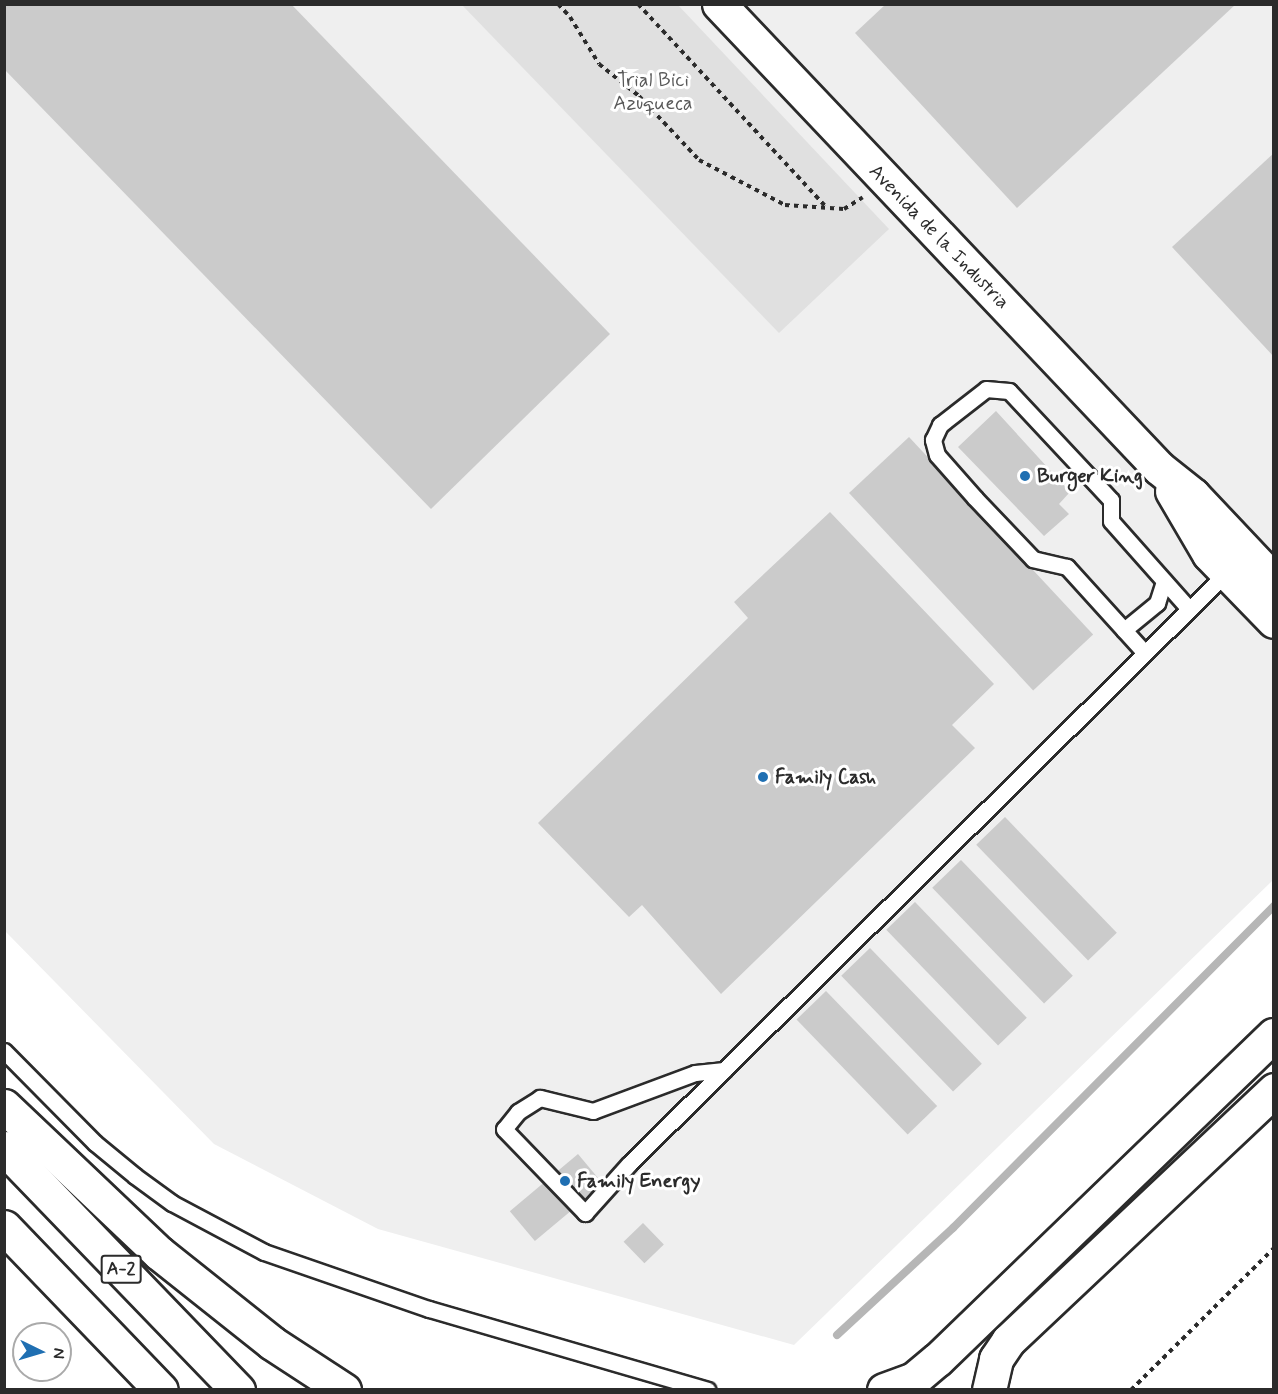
<!DOCTYPE html>
<style>
body{margin:0}
#map{position:relative;width:1278px;height:1394px;overflow:hidden;background:#fff;font-family:Mynerve,sans-serif}
div>[style]{position:absolute}
.built>*{inset:0;background:#efefef}
.green>*{inset:0;background:#e0e0e0}
.stream>*{height:8px;margin:-4px;padding:0 4px;transform-origin:4px;border-radius:4px;background:#b6b6b6}
.building>*{inset:0;background:#cbcbcb;transform-origin:0 0}
.path>*{height:4px;margin-top:-2px;transform-origin:0;background:repeating-linear-gradient(90deg,#2b2b2b 0 4.5px,transparent 0 9px)}
.roads{filter:drop-shadow(2px 0 #2b2b2b) drop-shadow(-2px 0 #2b2b2b) drop-shadow(0 2px #2b2b2b) drop-shadow(0 -2px #2b2b2b)}
.service>*{height:15px;margin:-7.5px;padding:0 7.5px;transform-origin:7.5px;border-radius:7.5px;background:#fff}
.tertiary>*{height:33px;margin:-16.5px;padding:0 16.5px;transform-origin:16.5px;border-radius:16.5px;background:#fff}
.secondary>*{height:33px;margin:-16.5px;padding:0 16.5px;transform-origin:16.5px;border-radius:16.5px;background:#fff}
.motorway>*{height:33px;margin:-16.5px;padding:0 16.5px;transform-origin:16.5px;border-radius:16.5px;background:#fff}
.dots>*{width:16px;height:16px;translate:-50% -50%;box-sizing:border-box;border:3px solid #fff;border-radius:50%}
span{translate:-50% -50%;white-space:nowrap;text-align:center;line-height:1.15;-webkit-text-stroke:6px #fff;paint-order:stroke}
.shield-label span{padding:2px 4px;background:#fff;border:2px solid;border-radius:4px;-webkit-text-stroke-width:0}
.shield-label{font-size:18px;color:#2b2b2b;font-weight:700}
.park-label{font-size:20px;color:#585858}
.street-label{font-size:20px;color:#2b2b2b}
.poi-label{font-size:20px;color:#2b2b2b;font-weight:700}
.left{translate:0 -50%;text-align:left}
.frame{position:absolute;inset:0;border:6px solid #2b2b2b;pointer-events:none}
.north{position:absolute;left:12px;top:1322px;width:60px;height:60px;box-sizing:border-box;background:#fff;border:2px solid #aaa;border-radius:50%;rotate:95deg;font-size:16px;font-weight:700;line-height:24px;text-align:center;color:#2b2b2b}
.north::after{content:'';display:block;margin:auto;width:21px;height:27px;background:#1f6fb2;clip-path:polygon(50% 0,100% 100%,50% 72%,0 100%)}
</style>
<div id="map">
<div class="built">
<div style="clip-path:polygon(4px 5px,1273px 5px,1273px 880px,794px 1345px,378px 1229px,214px 1144px,5px 931px)"></div>
</div>
<div class="green">
<div style="clip-path:polygon(462px 5px,678px 5px,889px 229px,779px 333px)"></div>
</div>
<div class="stream">
<div style="left:837px;top:1335px;width:158px;rotate:-42.7deg"></div>
<div style="left:953px;top:1228px;width:455px;rotate:-45.1deg"></div>
</div>
<div class="building">
<div style="clip-path:polygon(4px 4px,291px 4px,610px 334px,431px 509px,4px 69px)"></div>
<div style="clip-path:polygon(886px 4px,1236px 4px,1017px 208px,855px 33px)"></div>
<div style="clip-path:polygon(1274px 153px,1274px 357px,1172px 247px)"></div>
<div style="clip-path:polygon(996px 411px,1070px 492px,1059px 504px,1069px 514px,1044px 536px,958px 447px)"></div>
<div style="left:909px;top:437px;width:270px;height:82px;rotate:47deg"></div>
<div style="clip-path:polygon(830px 512px,994px 684px,952px 725px,975px 748px,721px 994px,642px 905px,629px 917px,538px 823px,748px 618px,734px 602px)"></div>
<div style="left:1005px;top:817px;width:161px;height:40px;rotate:46deg"></div>
<div style="left:961px;top:860px;width:161px;height:40px;rotate:46deg"></div>
<div style="left:915px;top:902px;width:161px;height:40px;rotate:46deg"></div>
<div style="left:870px;top:948px;width:161px;height:40px;rotate:46deg"></div>
<div style="left:826px;top:991px;width:160px;height:41px;rotate:46deg"></div>
<div style="left:578px;top:1154px;width:39px;height:89px;rotate:50deg"></div>
<div style="left:643px;top:1223px;width:30px;height:27px;rotate:46deg"></div>
</div>
<div class="path">
<div style="left:558px;top:4px;width:18px;rotate:47deg"></div>
<div style="left:570px;top:17px;width:55px;rotate:58.3deg"></div>
<div style="left:599px;top:64px;width:51px;rotate:38.7deg"></div>
<div style="left:639px;top:96px;width:88px;rotate:46.8deg"></div>
<div style="left:699px;top:160px;width:97px;rotate:27.6deg"></div>
<div style="left:785px;top:205px;width:59px;rotate:3.9deg"></div>
<div style="left:844px;top:209px;width:22px;rotate:-32deg"></div>
<div style="left:638px;top:4px;width:278px;rotate:47.2deg"></div>
<div style="left:1131px;top:1390px;width:202px;rotate:-44.8deg"></div>
</div>
<div class="roads">
<div class="service">
<div style="left:1124px;top:630px;width:43px;rotate:-39.3deg"></div>
<div style="left:1157px;top:603px;width:23px;rotate:-72deg"></div>
<div style="left:1144px;top:652px;width:115px;rotate:-132.2deg"></div>
<div style="left:1067px;top:567px;width:35px;rotate:-167deg"></div>
<div style="left:1033px;top:559px;width:84px;rotate:-133.6deg"></div>
<div style="left:975px;top:498px;width:57px;rotate:-131.5deg"></div>
<div style="left:937px;top:455px;width:16px;rotate:-105deg"></div>
<div style="left:933px;top:440px;width:17px;rotate:-65deg"></div>
<div style="left:940px;top:425px;width:58px;rotate:-38deg"></div>
<div style="left:986px;top:389px;width:23px;rotate:5deg"></div>
<div style="left:1009px;top:391px;width:149px;rotate:46.9deg"></div>
<div style="left:1111px;top:500px;width:21px;rotate:90deg"></div>
<div style="left:1111px;top:521px;width:118px;rotate:48.4deg"></div>
<div style="left:4px;top:1051px;width:129px;rotate:45.3deg"></div>
<div style="left:95px;top:1143px;width:52px;rotate:39.5deg"></div>
<div style="left:135px;top:1176px;width:46px;rotate:36.1deg"></div>
<div style="left:172px;top:1203px;width:104px;rotate:28deg"></div>
<div style="left:264px;top:1252px;width:175px;rotate:19.1deg"></div>
<div style="left:429px;top:1309px;width:290px;rotate:16.2deg"></div>
<div style="left:724px;top:1070px;width:29px;rotate:174deg"></div>
<div style="left:695px;top:1073px;width:109px;rotate:159.6deg"></div>
<div style="left:593px;top:1111px;width:55px;rotate:-166.2deg"></div>
<div style="left:540px;top:1098px;width:26px;rotate:148deg"></div>
<div style="left:518px;top:1112px;width:22px;rotate:129deg"></div>
<div style="left:504px;top:1129px;width:117px;rotate:46deg"></div>
<div style="left:585px;top:1213px;width:66px;rotate:-48.1deg"></div>
<div style="left:629px;top:1164px;width:840px;rotate:-44.71deg"></div>
</div>
<div class="tertiary">
<div style="left:719px;top:4px;width:639px;rotate:46.52deg"></div>
<div style="left:1159px;top:468px;width:43px;rotate:38.5deg"></div>
<div style="left:1193px;top:495px;width:118px;rotate:46.7deg"></div>
<div style="left:1172px;top:491px;width:73px;rotate:59.6deg"></div>
<div style="left:1209px;top:554px;width:93px;rotate:45.9deg"></div>
</div>
<div class="secondary">
<div style="left:884px;top:1390px;width:32px;rotate:-20deg"></div>
<div style="left:914px;top:1379px;width:30px;rotate:-40deg"></div>
<div style="left:937px;top:1360px;width:468px;rotate:-44deg"></div>
<div style="left:989px;top:1390px;width:32px;rotate:-77deg"></div>
<div style="left:996px;top:1359px;width:22px;rotate:-56deg"></div>
<div style="left:1008px;top:1341px;width:366px;rotate:-43.3deg"></div>
</div>
<div class="motorway">
<div style="left:4px;top:1106px;width:214px;rotate:43.5deg"></div>
<div style="left:159px;top:1253px;width:144px;rotate:38.5deg"></div>
<div style="left:272px;top:1343px;width:86px;rotate:33.1deg"></div>
<div style="left:4px;top:1148px;width:337px;rotate:46deg"></div>
<div style="left:4px;top:1227px;width:226px;rotate:46.1deg"></div>
</div>
</div>
<div class="dots">
<div style="left:1025px;top:476px;background:#1f6fb2"></div>
<div style="left:763px;top:777px;background:#1f6fb2"></div>
<div style="left:565px;top:1181px;background:#1f6fb2"></div>
</div>
<div class="shield-label">
<span style="left:121px;top:1269px">A-2</span>
</div>
<div class="park-label">
<span style="left:653px;top:92px">Trial Bici<br>Azuqueca</span>
</div>
<div class="street-label">
<span style="left:939px;top:237px;rotate:46deg">Avenida de la Industria</span>
</div>
<div class="poi-label">
<span class="left" style="left:1037px;top:476px">Burger King</span>
<span class="left" style="left:775px;top:777px">Family Cash</span>
<span class="left" style="left:577px;top:1181px">Family Energy</span>
</div>
<div class="frame"></div>
<div class="north">N</div>
</div>
